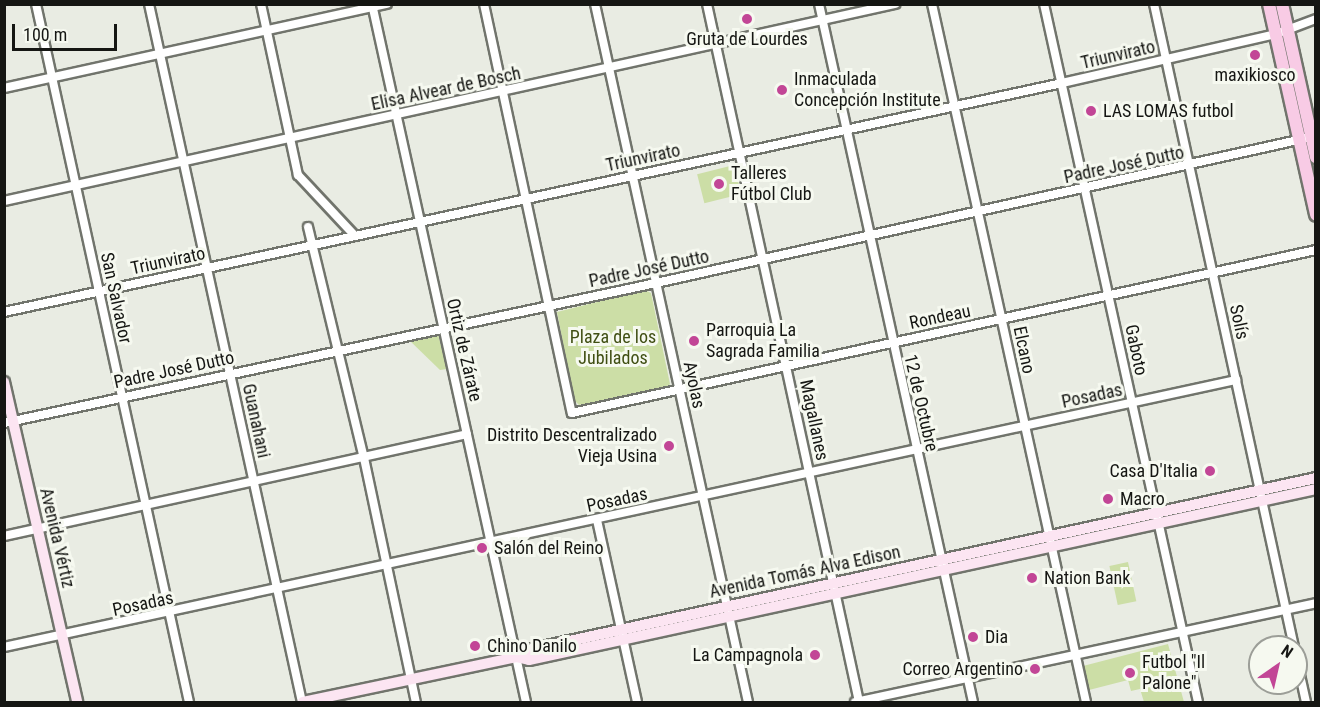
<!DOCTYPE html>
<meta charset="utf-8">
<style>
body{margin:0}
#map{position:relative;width:1320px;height:707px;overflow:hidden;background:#e9ece3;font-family:"Roboto Condensed",sans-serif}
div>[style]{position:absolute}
.green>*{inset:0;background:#ccdea6;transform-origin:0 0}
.roads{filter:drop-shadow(2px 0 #71746c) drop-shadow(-2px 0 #71746c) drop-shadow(0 2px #71746c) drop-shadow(0 -2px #71746c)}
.street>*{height:8px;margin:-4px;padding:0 4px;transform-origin:4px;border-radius:4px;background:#fff}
.secondary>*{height:10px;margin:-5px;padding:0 5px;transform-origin:5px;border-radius:5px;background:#fce5f2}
.primary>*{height:12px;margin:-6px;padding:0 6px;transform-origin:6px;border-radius:6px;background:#f8cbe5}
.dots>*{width:16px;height:16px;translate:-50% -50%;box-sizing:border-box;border:3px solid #f6f9f0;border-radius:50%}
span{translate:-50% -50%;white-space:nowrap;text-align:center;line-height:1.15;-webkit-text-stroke:6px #f6f9f0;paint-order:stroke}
.poi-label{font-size:18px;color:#151613}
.left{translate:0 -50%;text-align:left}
.right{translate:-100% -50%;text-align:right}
.street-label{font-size:18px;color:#151613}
.park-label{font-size:18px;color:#404f13}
.frame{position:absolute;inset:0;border:6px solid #151613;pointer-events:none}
.north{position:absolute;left:1248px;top:635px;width:60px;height:60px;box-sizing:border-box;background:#f6f9f0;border:2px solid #9c9e98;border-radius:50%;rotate:34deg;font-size:16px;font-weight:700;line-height:24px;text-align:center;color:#151613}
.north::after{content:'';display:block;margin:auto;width:21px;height:27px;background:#c24696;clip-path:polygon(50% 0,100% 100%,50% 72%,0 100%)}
.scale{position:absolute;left:12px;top:24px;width:105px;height:27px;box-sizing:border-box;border:3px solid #151613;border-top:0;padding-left:8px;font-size:18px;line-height:21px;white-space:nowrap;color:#151613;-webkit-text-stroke:4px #f6f9f0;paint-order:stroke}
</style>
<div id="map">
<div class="green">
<div style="left:734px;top:165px;width:30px;height:38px;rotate:76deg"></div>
<div style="clip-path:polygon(645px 290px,651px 293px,670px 384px,665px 389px,579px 405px,574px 400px,557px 312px)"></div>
<div style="clip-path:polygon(438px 334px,447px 369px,440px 370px,408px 339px)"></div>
<div style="left:1128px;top:562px;width:40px;height:19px;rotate:78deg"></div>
<div style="clip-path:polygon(1168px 644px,1184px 702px,1144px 702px,1140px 689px,1131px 691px,1128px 680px,1089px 690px,1083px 666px)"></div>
</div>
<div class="roads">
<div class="street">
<div style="left:36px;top:4px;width:715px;rotate:77.64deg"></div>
<div style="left:149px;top:4px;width:715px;rotate:77.64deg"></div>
<div style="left:261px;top:4px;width:175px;rotate:77.8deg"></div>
<div style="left:298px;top:175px;width:83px;rotate:46.9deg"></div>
<div style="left:372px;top:4px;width:715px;rotate:77.56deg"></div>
<div style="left:484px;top:4px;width:418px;rotate:77.9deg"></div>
<div style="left:572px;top:413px;width:762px;rotate:-12.36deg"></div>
<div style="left:595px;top:4px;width:715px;rotate:77.64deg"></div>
<div style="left:707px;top:4px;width:714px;rotate:77.71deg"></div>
<div style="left:819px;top:4px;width:715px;rotate:77.56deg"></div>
<div style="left:932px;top:4px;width:715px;rotate:77.56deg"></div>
<div style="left:1044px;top:4px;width:715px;rotate:77.56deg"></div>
<div style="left:1154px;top:4px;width:658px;rotate:77.72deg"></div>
<div style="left:4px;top:88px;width:392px;rotate:-12.4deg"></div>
<div style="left:4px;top:201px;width:913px;rotate:-12.47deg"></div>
<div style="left:308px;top:227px;width:238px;rotate:76.4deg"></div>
<div style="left:364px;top:458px;width:249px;rotate:78deg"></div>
<div style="left:4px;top:312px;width:1082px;rotate:-12.21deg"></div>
<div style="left:1062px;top:83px;width:220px;rotate:-12.9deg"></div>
<div style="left:1276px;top:34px;width:43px;rotate:-20.6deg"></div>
<div style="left:4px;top:423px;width:667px;rotate:-12.12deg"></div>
<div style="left:656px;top:283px;width:676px;rotate:-12.56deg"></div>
<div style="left:597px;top:520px;width:186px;rotate:77.6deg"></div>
<div style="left:4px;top:536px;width:474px;rotate:-12.4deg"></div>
<div style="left:4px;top:647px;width:1261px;rotate:-12.23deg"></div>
<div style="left:1296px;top:657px;width:46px;rotate:77.5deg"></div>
<div style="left:855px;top:702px;width:472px;rotate:-12.1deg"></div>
</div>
<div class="secondary">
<div style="left:4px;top:382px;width:328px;rotate:77.1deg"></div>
<div style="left:516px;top:657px;width:13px;rotate:13deg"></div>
<div style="left:529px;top:660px;width:805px;rotate:-12.26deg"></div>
<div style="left:303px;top:702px;width:218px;rotate:-11.9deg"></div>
<div style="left:516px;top:657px;width:14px;rotate:-30deg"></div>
<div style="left:528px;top:650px;width:807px;rotate:-12.31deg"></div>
</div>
<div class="primary">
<div style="left:1269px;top:4px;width:216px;rotate:77.4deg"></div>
<div style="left:1282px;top:4px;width:157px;rotate:77.5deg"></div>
</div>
</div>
<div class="dots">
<div style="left:747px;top:19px;background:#c24696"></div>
<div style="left:1255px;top:55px;background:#c24696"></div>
<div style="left:782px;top:90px;background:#c24696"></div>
<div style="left:1091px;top:111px;background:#c24696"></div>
<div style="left:719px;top:184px;background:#c24696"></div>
<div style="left:694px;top:341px;background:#c24696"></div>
<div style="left:669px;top:446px;background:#c24696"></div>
<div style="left:1210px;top:471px;background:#c24696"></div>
<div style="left:1108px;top:499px;background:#c24696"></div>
<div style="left:482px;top:548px;background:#c24696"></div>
<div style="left:1032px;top:578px;background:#c24696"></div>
<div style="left:973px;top:637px;background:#c24696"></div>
<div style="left:475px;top:646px;background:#c24696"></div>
<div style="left:815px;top:655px;background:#c24696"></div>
<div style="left:1035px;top:669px;background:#c24696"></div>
<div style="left:1130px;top:673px;background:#c24696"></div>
</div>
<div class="poi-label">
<span style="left:747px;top:39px">Gruta de Lourdes</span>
<span style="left:1255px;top:75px">maxikiosco</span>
<span class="left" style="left:794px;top:90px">Inmaculada<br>Concepción Institute</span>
<span class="left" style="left:1103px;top:111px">LAS LOMAS futbol</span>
<span class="left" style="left:731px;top:184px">Talleres<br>Fútbol Club</span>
<span class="left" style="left:706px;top:341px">Parroquia La<br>Sagrada Familia</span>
<span class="right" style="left:657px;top:446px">Distrito Descentralizado<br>Vieja Usina</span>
<span class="right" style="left:1198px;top:471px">Casa D'Italia</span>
<span class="left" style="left:1120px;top:499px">Macro</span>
<span class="left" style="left:494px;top:548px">Salón del Reino</span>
<span class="left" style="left:1044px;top:578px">Nation Bank</span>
<span class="left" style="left:985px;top:637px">Dia</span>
<span class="left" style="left:487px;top:646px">Chino Danilo</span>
<span class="right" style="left:803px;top:655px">La Campagnola</span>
<span class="left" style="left:1142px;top:673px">Futbol "Il<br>Palone"</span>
<span class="right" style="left:1023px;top:669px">Correo Argentino</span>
</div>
<div class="street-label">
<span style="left:1118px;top:55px;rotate:-13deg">Triunvirato</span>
<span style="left:446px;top:89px;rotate:-12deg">Elisa Alvear de Bosch</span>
<span style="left:643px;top:158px;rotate:-12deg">Triunvirato</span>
<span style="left:1124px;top:165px;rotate:-12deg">Padre José Dutto</span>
<span style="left:168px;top:261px;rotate:-12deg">Triunvirato</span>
<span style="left:649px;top:269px;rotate:-12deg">Padre José Dutto</span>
<span style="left:116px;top:298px;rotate:78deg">San Salvador</span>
<span style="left:940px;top:317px;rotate:-12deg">Rondeau</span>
<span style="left:1239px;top:322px;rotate:78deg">Solís</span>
<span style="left:464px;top:350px;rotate:77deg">Ortiz de Zárate</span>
<span style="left:1024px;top:350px;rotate:78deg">Elcano</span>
<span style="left:1136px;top:350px;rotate:78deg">Gaboto</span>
<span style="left:174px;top:370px;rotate:-12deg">Padre José Dutto</span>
<span style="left:694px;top:385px;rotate:78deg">Ayolas</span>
<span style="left:1092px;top:396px;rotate:-12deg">Posadas</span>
<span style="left:921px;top:403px;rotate:77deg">12 de Octubre</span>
<span style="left:814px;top:420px;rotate:78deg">Magallanes</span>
<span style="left:256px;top:421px;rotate:78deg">Guanahani</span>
<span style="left:617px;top:500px;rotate:-12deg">Posadas</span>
<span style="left:57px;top:538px;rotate:77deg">Avenida Vértiz</span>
<span style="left:805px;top:572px;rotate:-12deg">Avenida Tomás Alva Edison</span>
<span style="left:143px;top:604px;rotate:-12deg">Posadas</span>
</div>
<div class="park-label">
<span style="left:613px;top:348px">Plaza de los<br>Jubilados</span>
</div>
<div class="frame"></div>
<div class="north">N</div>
<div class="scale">100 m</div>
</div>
